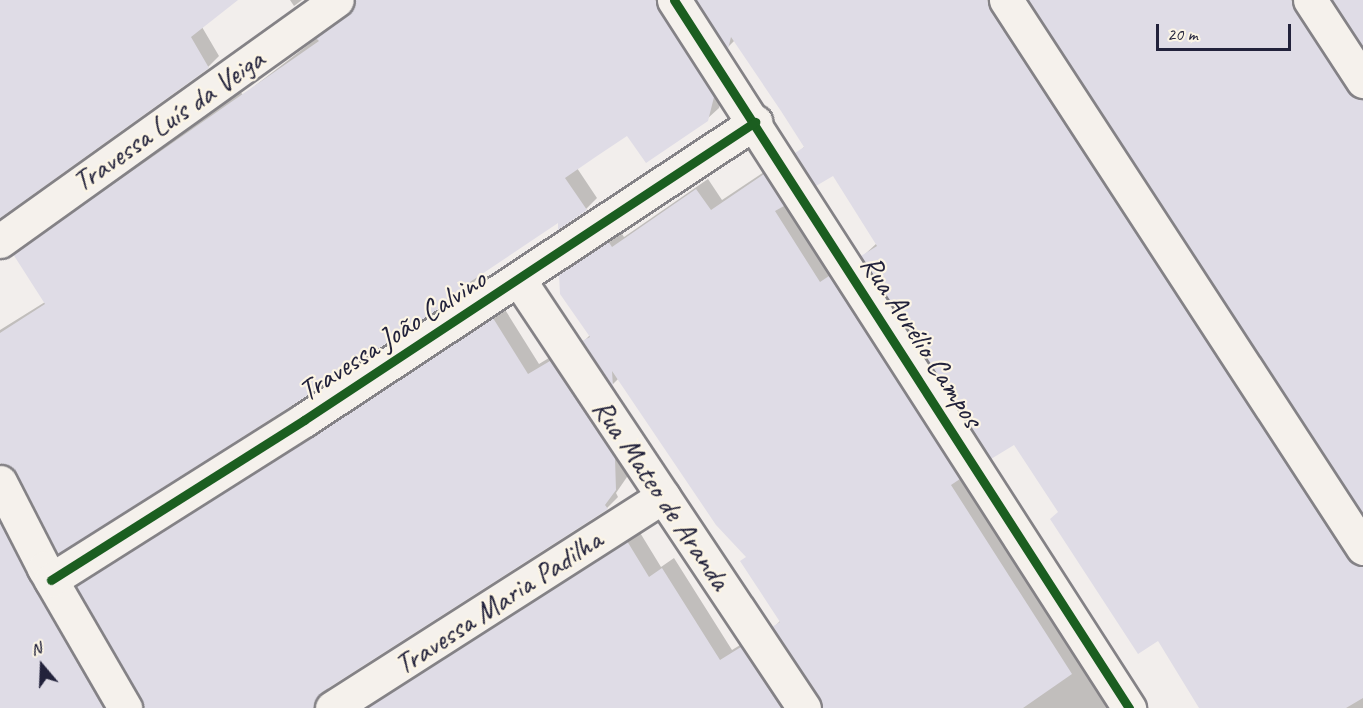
<!DOCTYPE html>
<meta charset="utf-8">
<style>
body{margin:0}
#map{position:relative;width:1363px;height:708px;overflow:hidden;background:#f2eeec;font-family:Caveat,sans-serif}
div>[style]{position:absolute}
.shadow>*{inset:0;background:#0003}
.building>*{inset:0;background:#dfdce6}
.roads{filter:drop-shadow(2px 0 #848286) drop-shadow(-2px 0 #848286) drop-shadow(0 2px #848286) drop-shadow(0 -2px #848286)}
.minor>*{height:33px;margin:-16.5px;padding:0 16.5px;transform-origin:16.5px;border-radius:16.5px;background:#f5f1ec}
.cycleway>*{height:9px;margin:-4.5px;padding:0 4.5px;transform-origin:4.5px;border-radius:4.5px;background:#1b5e20}
span{translate:-50% -50%;white-space:nowrap;text-align:center;line-height:1.15;-webkit-text-stroke:4.5px #fcf5e5;paint-order:stroke}
.street-label{font-size:30px;color:#22223b}
.north{position:absolute;left:12px;top:636px;width:60px;height:60px;-webkit-text-stroke:4px #fcf5e5;paint-order:stroke;rotate:341deg;font-size:16px;font-weight:700;line-height:24px;text-align:center;color:#22223b}
.north::after{content:'';display:block;margin:auto;width:21px;height:27px;background:#22223b;clip-path:polygon(50% 0,100% 100%,50% 72%,0 100%)}
.scale{position:absolute;left:1156px;top:24px;width:135px;height:27px;box-sizing:border-box;border:3px solid #22223b;border-top:0;padding-left:8px;font-size:18px;line-height:21px;white-space:nowrap;color:#22223b;-webkit-text-stroke:4px #fcf5e5;paint-order:stroke}
</style>
<div id="map">
<div class="shadow">
<div style="clip-path:polygon(0 0,235px 0,202px 27px,219px 56px,208px 67px,0 216px)"></div>
<div style="clip-path:polygon(290px 0,302px 0,294px 6px)"></div>
<div style="clip-path:polygon(398px 0,672px 0,725px 85px,719px 108px,707px 119px,628px 134px,577px 168px,597px 198px,586px 209px,559px 221px,482px 272px,472px 285px,18px 472px,0 462px,0 330px,45px 302px,15px 255px,240px 91px,243px 95px,360px 5px)"></div>
<div style="clip-path:polygon(698px 0,1002px 0,1363px 550px,1363px 708px,1201px 708px,1159px 639px,1060px 511px,1014px 443px,863px 256px,877px 243px,833px 174px,797px 154px,805px 146px,735px 40px,728px 47px)"></div>
<div style="clip-path:polygon(1030px 0,1304px 0,1363px 85px,1363px 511px)"></div>
<div style="clip-path:polygon(776px 164px,1111px 708px,822px 708px,821px 698px,774px 627px,781px 620px,748px 556px,619px 378px,613px 384px,584px 341px,590px 335px,561px 274px,573px 263px,620px 231px,624px 237px,708px 179px,722px 200px)"></div>
<div style="clip-path:polygon(504px 308px,539px 364px,562px 350px,626px 446px,627px 477px,616px 493px,618px 497px,607px 508px,329px 686px,324px 696px,329px 708px,143px 708px,143px 698px,78px 586px,89px 575px)"></div>
<div style="clip-path:polygon(0 490px,122px 708px,0 708px)"></div>
<div style="clip-path:polygon(639px 531px,661px 567px,674px 558px,732px 650px,753px 637px,800px 708px,363px 708px)"></div>
</div>
<div class="building">
<div style="clip-path:polygon(0 0,238px 0,191px 37px,209px 68px,0 218px)"></div>
<div style="clip-path:polygon(355px 0,655px 0,714px 97px,708px 121px,646px 163px,627px 136px,597px 156px,565px 178px,587px 210px,558px 230px,558px 223px,470px 282px,473px 286px,294px 404px,58px 554px,17px 473px,0 463px,0 333px,45px 304px,13px 254px,319px 41px,316px 38px,348px 15px)"></div>
<div style="clip-path:polygon(696px 0,987px 0,990px 10px,1347px 558px,1363px 567px,1363px 698px,1346px 708px,1199px 708px,1158px 641px,1138px 654px,1050px 519px,1058px 512px,1014px 445px,991px 459px,861px 256px,877px 246px,833px 176px,816px 186px,795px 153px,804px 147px,781px 111px,731px 37px,728px 49px)"></div>
<div style="clip-path:polygon(1028px 0,1291px 0,1347px 91px,1363px 100px,1363px 514px)"></div>
<div style="clip-path:polygon(1332px 0,1363px 0,1363px 47px)"></div>
<div style="clip-path:polygon(764px 174px,784px 206px,775px 211px,820px 282px,829px 276px,960px 479px,951px 485px,1072px 674px,1023px 708px,823px 708px,772px 627px,780px 622px,740px 561px,746px 557px,716px 525px,612px 371px,613px 387px,582px 341px,590px 337px,560px 294px,559px 274px,608px 241px,612px 247px,696px 189px,711px 210px)"></div>
<div style="clip-path:polygon(493px 318px,528px 374px,550px 361px,615px 458px,616px 490px,605px 505px,608px 509px,322px 692px,313px 708px,144px 708px,76px 586px)"></div>
<div style="clip-path:polygon(0 523px,28px 577px,103px 708px,0 708px)"></div>
<div style="clip-path:polygon(627px 541px,649px 577px,662px 568px,720px 660px,741px 647px,781px 708px,367px 708px)"></div>
</div>
<div class="roads">
<div class="minor">
<div style="left:674px;top:0;width:842px;rotate:57.27deg"></div>
<div style="left:1006px;top:0;width:654px;rotate:56.92deg"></div>
<div style="left:1310px;top:0;width:97px;rotate:56.8deg"></div>
<div style="left:0;top:241px;width:414px;rotate:-35.6deg"></div>
<div style="left:519px;top:280px;width:514px;rotate:56.34deg"></div>
<div style="left:0;top:482px;width:97px;rotate:62.9deg"></div>
<div style="left:44px;top:568px;width:162px;rotate:59.9deg"></div>
<div style="left:51px;top:580px;width:299px;rotate:-32.3deg"></div>
<div style="left:304px;top:420px;width:541px;rotate:-33.45deg"></div>
<div style="left:332px;top:708px;width:393px;rotate:-32.6deg"></div>
</div>
</div>
<div class="cycleway">
<div style="left:674px;top:0;width:842px;rotate:57.27deg"></div>
<div style="left:51px;top:580px;width:299px;rotate:-32.3deg"></div>
<div style="left:304px;top:420px;width:541px;rotate:-33.45deg"></div>
</div>
<div class="street-label">
<span style="left:168px;top:120px;rotate:-35deg">Travessa Luís da Veiga</span>
<span style="left:392px;top:335px;rotate:-33deg">Travessa João Calvino</span>
<span style="left:922px;top:341px;rotate:57deg">Rua Aurélio Campos</span>
<span style="left:662px;top:494px;rotate:56deg">Rua Mateo de Aranda</span>
<span style="left:498px;top:602px;rotate:-33deg">Travessa Maria Padilha</span>
</div>
<div class="north">N</div>
<div class="scale">20 m</div>
</div>
